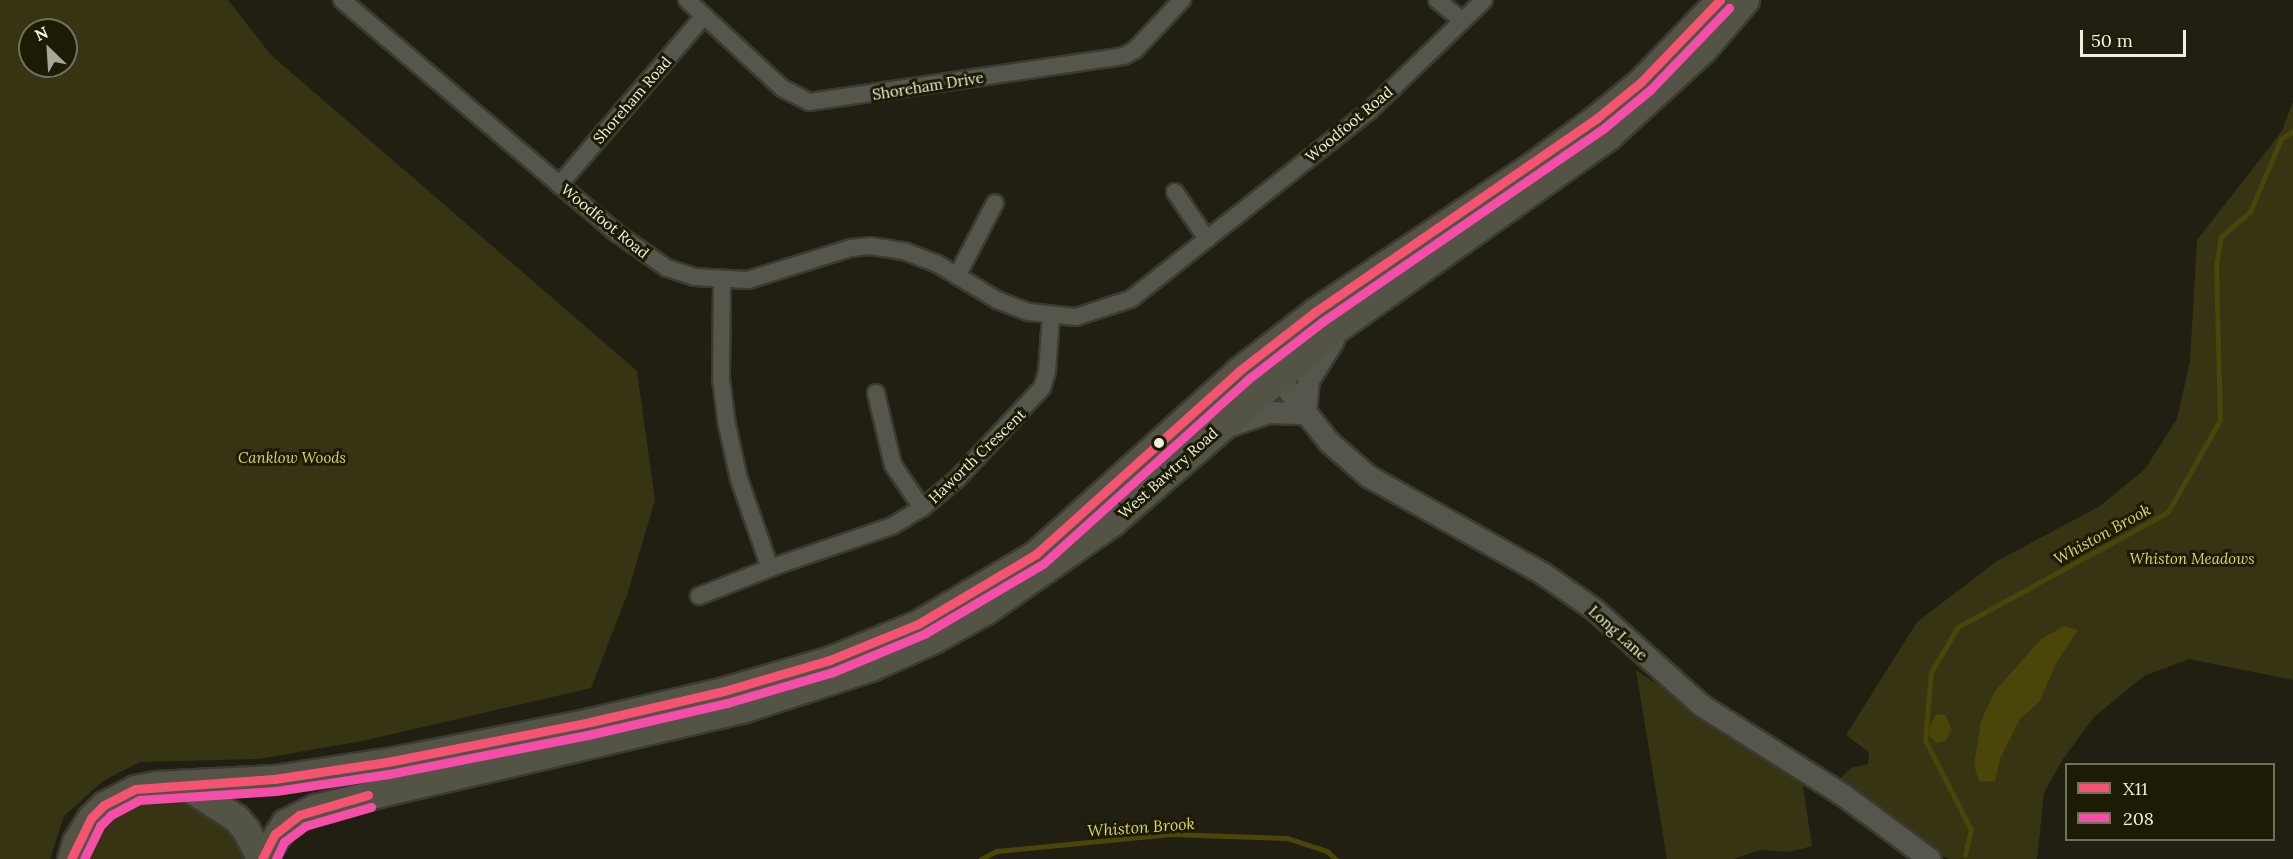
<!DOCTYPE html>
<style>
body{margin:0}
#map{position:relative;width:2293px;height:859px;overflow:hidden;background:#201f12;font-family:Lora,serif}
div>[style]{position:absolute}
.green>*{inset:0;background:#363412}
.water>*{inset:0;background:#4a4508}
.stream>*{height:4.5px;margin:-2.25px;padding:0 2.25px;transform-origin:2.25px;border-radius:2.25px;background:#4a4508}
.roads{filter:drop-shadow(2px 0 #3c3b31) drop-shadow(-2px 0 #3c3b31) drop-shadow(0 2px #3c3b31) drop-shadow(0 -2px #3c3b31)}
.minor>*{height:16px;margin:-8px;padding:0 8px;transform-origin:8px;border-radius:8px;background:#56564c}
.tertiary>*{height:21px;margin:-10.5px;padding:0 10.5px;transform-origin:10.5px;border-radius:10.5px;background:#56564c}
.primary>*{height:27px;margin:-13.5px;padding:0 13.5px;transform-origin:13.5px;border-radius:13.5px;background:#535346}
.bus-1>*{height:9px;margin:-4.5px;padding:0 4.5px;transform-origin:4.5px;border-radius:4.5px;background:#f65372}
.bus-2>*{height:9px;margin:-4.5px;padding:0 4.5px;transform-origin:4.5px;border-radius:4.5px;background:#f54da8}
.dots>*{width:16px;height:16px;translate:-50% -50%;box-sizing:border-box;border:3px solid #1c1b04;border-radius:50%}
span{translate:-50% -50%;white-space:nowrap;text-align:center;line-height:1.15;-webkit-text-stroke:6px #1c1b04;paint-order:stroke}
.street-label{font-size:15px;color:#f0efe0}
.park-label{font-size:15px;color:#ddd569;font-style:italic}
.water-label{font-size:16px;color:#dbd367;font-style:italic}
.legend{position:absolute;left:2065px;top:763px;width:210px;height:78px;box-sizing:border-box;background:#1c1b04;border:2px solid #71705c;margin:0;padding:8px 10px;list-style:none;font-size:18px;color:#f0efe0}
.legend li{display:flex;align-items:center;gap:12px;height:30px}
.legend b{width:30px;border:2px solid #71705c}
.north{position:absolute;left:18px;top:18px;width:60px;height:60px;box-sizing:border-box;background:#1c1b04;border:2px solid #71705c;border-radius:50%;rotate:335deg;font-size:16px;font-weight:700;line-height:24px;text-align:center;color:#f0efe0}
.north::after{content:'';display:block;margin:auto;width:21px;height:27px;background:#a7a698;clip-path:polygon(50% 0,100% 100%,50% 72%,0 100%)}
.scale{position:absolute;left:2080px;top:30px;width:106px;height:27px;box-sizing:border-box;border:3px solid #f0efe0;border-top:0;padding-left:8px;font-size:18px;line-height:21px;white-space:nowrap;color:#f0efe0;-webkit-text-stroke:4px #1c1b04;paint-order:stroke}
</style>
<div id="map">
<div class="green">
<div style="clip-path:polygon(evenodd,0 0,228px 0,271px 55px,637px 371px,655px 500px,627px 595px,591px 688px,362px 741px,259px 759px,140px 762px,103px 781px,64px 816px,50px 859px,0 859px,0 0,30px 30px,66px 30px,66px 66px,30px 66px,30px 30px)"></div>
<div style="clip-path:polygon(2293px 101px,2293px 680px,2189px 659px,2144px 676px,2094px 717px,2063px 759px,2044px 793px,2037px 859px,1949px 859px,1929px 850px,1839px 780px,1851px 768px,1868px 764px,1869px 752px,1846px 735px,1917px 622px,1997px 561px,2100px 506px,2145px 469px,2177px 419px,2190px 361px,2197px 240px,2282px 131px)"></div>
<div style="clip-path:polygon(1636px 670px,1802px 780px,1812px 846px,1790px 852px,1760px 850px,1733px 859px,1667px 859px)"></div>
<div style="clip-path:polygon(169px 795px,196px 800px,237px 834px,248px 859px,85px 859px,98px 829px,118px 810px,142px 798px)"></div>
</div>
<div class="water">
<div style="clip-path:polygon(2064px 626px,2078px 630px,2058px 660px,2039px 702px,2020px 719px,2000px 759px,1995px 781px,1979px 782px,1974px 765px,1981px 721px,1995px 691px,2041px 639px)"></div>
<div style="clip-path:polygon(1945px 714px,1952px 730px,1945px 741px,1936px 743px,1929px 735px,1930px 725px,1936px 715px)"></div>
</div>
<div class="stream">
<div style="left:1965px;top:855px;width:26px;rotate:-77deg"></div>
<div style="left:1971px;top:830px;width:101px;rotate:-117.1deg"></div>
<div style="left:1925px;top:740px;width:68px;rotate:-85deg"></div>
<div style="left:1931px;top:672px;width:52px;rotate:-59deg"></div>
<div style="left:1958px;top:627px;width:239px;rotate:-28.7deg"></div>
<div style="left:2168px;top:512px;width:106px;rotate:-60.5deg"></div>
<div style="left:2220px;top:420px;width:153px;rotate:-91.5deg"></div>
<div style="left:2216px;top:267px;width:30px;rotate:-81deg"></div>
<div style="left:2221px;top:237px;width:38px;rotate:-41deg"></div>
<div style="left:2250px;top:212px;width:79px;rotate:-67deg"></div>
<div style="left:2281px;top:139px;width:14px;rotate:-34deg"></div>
<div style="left:981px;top:859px;width:18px;rotate:-27deg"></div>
<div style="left:997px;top:851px;width:174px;rotate:-5.6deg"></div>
<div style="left:1170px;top:834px;width:117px;rotate:2deg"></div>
<div style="left:1287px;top:838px;width:42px;rotate:18deg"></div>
<div style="left:1327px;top:851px;width:12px;rotate:42deg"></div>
</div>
<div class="roads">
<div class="minor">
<div style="left:342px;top:0;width:362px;rotate:40.3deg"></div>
<div style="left:618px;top:234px;width:60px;rotate:34.8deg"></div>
<div style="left:667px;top:268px;width:28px;rotate:18deg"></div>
<div style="left:694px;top:277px;width:54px;rotate:3.2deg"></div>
<div style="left:748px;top:280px;width:108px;rotate:-17.3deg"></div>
<div style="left:851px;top:248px;width:20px;rotate:-6deg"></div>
<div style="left:871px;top:246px;width:33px;rotate:9deg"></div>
<div style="left:904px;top:251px;width:34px;rotate:21deg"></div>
<div style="left:936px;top:263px;width:71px;rotate:31.2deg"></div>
<div style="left:997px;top:300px;width:34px;rotate:21deg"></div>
<div style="left:1029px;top:312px;width:47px;rotate:6.1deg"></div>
<div style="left:1076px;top:317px;width:58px;rotate:-18.1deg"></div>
<div style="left:1131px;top:299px;width:302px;rotate:-38.3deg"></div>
<div style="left:1368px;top:112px;width:161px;rotate:-44deg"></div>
<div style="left:687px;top:0;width:129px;rotate:42.8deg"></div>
<div style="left:782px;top:88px;width:30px;rotate:27deg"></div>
<div style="left:809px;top:102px;width:318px;rotate:-8.3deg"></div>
<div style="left:1124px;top:56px;width:13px;rotate:-29deg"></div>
<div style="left:1135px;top:50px;width:69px;rotate:-46.8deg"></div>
<div style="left:1437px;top:0;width:33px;rotate:39deg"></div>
<div style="left:559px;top:185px;width:223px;rotate:-49.4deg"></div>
<div style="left:1175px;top:192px;width:57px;rotate:55.8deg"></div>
<div style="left:957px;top:276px;width:82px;rotate:-62.5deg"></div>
<div style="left:722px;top:281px;width:98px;rotate:90.6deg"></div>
<div style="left:721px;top:379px;width:46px;rotate:82.6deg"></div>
<div style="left:727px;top:425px;width:55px;rotate:77.5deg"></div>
<div style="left:739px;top:479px;width:94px;rotate:70.8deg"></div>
<div style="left:770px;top:568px;width:129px;rotate:-19deg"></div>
<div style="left:892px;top:526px;width:35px;rotate:-31deg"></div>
<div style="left:922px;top:508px;width:45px;rotate:-39.6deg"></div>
<div style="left:957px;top:479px;width:125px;rotate:-47deg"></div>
<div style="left:1042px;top:388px;width:17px;rotate:-73deg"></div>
<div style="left:1047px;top:372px;width:56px;rotate:-85.9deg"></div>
<div style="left:876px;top:393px;width:74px;rotate:76.7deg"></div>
<div style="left:893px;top:465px;width:52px;rotate:56deg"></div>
<div style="left:699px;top:596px;width:76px;rotate:-21.5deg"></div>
</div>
<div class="tertiary">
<div style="left:1220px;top:392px;width:59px;rotate:-15.7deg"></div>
<div style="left:1277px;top:376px;width:84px;rotate:51.8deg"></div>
<div style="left:1329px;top:442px;width:52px;rotate:41.1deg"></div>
<div style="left:1368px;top:476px;width:199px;rotate:29.1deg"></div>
<div style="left:1542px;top:573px;width:63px;rotate:34.7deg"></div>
<div style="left:1594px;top:609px;width:144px;rotate:41.9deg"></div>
<div style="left:1701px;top:705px;width:167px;rotate:32.3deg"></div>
<div style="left:1842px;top:794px;width:109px;rotate:36.5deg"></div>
<div style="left:1305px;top:413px;width:33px;rotate:-85deg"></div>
<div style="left:1308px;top:380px;width:47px;rotate:-58deg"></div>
<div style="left:1230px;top:425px;width:41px;rotate:-18.4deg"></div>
<div style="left:1269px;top:412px;width:36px;rotate:2deg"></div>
</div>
<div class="primary">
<div style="left:186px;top:786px;width:59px;rotate:32.6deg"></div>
<div style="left:236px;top:818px;width:16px;rotate:50deg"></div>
<div style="left:246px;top:830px;width:33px;rotate:63deg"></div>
<div style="left:71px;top:859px;width:18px;rotate:-74deg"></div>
<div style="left:76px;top:842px;width:28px;rotate:-58deg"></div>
<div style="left:91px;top:818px;width:18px;rotate:-45deg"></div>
<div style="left:104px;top:805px;width:35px;rotate:-27deg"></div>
<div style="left:135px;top:789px;width:20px;rotate:-11deg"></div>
<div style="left:155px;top:785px;width:119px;rotate:-2.9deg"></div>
<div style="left:274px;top:779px;width:114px;rotate:-8.6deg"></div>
<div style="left:387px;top:762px;width:207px;rotate:-11.1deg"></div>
<div style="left:590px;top:722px;width:138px;rotate:-13deg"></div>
<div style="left:724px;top:691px;width:110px;rotate:-16.3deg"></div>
<div style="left:830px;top:660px;width:95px;rotate:-22.2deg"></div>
<div style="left:918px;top:624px;width:137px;rotate:-30.7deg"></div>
<div style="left:1036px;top:554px;width:273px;rotate:-42deg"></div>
<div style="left:1239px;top:371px;width:96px;rotate:-37.8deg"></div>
<div style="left:1315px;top:312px;width:265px;rotate:-33.9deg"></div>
<div style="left:1535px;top:164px;width:77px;rotate:-36.6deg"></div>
<div style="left:1597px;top:118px;width:57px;rotate:-39.3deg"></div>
<div style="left:1641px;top:82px;width:114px;rotate:-46.1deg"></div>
<div style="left:262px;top:859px;width:43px;rotate:-57.4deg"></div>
<div style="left:285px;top:823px;width:34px;rotate:-27deg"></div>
<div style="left:315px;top:808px;width:438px;rotate:-13.1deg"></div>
<div style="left:742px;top:709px;width:136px;rotate:-18deg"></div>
<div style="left:871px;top:667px;width:69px;rotate:-24deg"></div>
<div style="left:934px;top:639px;width:60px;rotate:-29.1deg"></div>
<div style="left:986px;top:610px;width:154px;rotate:-34.9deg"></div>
<div style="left:1112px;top:522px;width:289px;rotate:-40.9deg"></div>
<div style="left:1330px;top:333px;width:341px;rotate:-35.3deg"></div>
<div style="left:1608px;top:136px;width:130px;rotate:-42.5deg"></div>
<div style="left:1704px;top:48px;width:63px;rotate:-49.5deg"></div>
</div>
</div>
<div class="bus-1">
<div style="left:71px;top:859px;width:46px;rotate:-64deg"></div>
<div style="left:91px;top:818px;width:18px;rotate:-45deg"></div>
<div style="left:104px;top:805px;width:35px;rotate:-27deg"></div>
<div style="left:135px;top:789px;width:139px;rotate:-4.1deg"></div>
<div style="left:274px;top:779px;width:114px;rotate:-8.6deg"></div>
<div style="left:387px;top:762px;width:207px;rotate:-11.1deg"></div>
<div style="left:590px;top:722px;width:138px;rotate:-13deg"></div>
<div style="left:724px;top:691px;width:110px;rotate:-16.3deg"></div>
<div style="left:830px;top:660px;width:95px;rotate:-22.2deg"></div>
<div style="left:918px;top:624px;width:137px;rotate:-30.7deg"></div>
<div style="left:1036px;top:554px;width:273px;rotate:-42deg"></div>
<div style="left:1239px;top:371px;width:96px;rotate:-37.8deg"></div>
<div style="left:1315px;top:312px;width:342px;rotate:-34.5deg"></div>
<div style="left:1597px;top:118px;width:57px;rotate:-39.3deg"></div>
<div style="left:1641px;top:82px;width:114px;rotate:-46.1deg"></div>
<div style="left:262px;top:859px;width:28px;rotate:-63deg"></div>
<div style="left:275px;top:834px;width:31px;rotate:-38deg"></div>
<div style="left:299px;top:815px;width:72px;rotate:-16.2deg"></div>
</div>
<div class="bus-2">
<div style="left:84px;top:859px;width:37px;rotate:-64deg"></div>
<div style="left:100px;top:826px;width:16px;rotate:-45deg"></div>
<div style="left:111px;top:815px;width:32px;rotate:-28deg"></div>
<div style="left:139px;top:800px;width:137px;rotate:-3.8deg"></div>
<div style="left:276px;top:791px;width:114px;rotate:-8.6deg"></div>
<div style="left:389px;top:774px;width:207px;rotate:-11.1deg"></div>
<div style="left:592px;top:734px;width:139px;rotate:-12.9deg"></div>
<div style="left:727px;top:703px;width:110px;rotate:-16.3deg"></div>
<div style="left:833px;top:672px;width:99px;rotate:-22.7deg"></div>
<div style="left:924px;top:634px;width:138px;rotate:-30.5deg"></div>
<div style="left:1043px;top:564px;width:275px;rotate:-42deg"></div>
<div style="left:1247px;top:380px;width:95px;rotate:-37.7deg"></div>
<div style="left:1322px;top:322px;width:342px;rotate:-34.5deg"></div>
<div style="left:1604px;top:128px;width:60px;rotate:-39.6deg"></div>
<div style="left:1650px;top:90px;width:114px;rotate:-46.1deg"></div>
<div style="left:276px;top:859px;width:19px;rotate:-65deg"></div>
<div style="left:284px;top:842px;width:26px;rotate:-37deg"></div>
<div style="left:305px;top:826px;width:69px;rotate:-16.1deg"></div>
</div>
<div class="dots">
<div style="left:1159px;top:443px;background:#f0efe0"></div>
</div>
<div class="street-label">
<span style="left:928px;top:86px;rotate:-9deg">Shoreham Drive</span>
<span style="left:632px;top:100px;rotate:-49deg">Shoreham Road</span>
<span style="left:1349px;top:124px;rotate:-40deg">Woodfoot Road</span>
<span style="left:605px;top:221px;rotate:39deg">Woodfoot Road</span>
<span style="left:977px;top:456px;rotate:-44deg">Haworth Crescent</span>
<span style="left:1168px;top:473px;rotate:-42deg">West Bawtry Road</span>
<span style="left:1618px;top:633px;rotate:42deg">Long Lane</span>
</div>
<div class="park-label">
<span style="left:292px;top:458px">Canklow Woods</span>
<span style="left:2192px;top:559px">Whiston Meadows</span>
</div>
<div class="water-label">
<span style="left:2102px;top:534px;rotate:-29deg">Whiston Brook</span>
<span style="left:1141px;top:827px;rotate:-4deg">Whiston Brook</span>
</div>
<ul class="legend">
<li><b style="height:8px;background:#f65372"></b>X11</li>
<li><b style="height:8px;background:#f54da8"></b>208</li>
</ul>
<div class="north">N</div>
<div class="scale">50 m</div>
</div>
